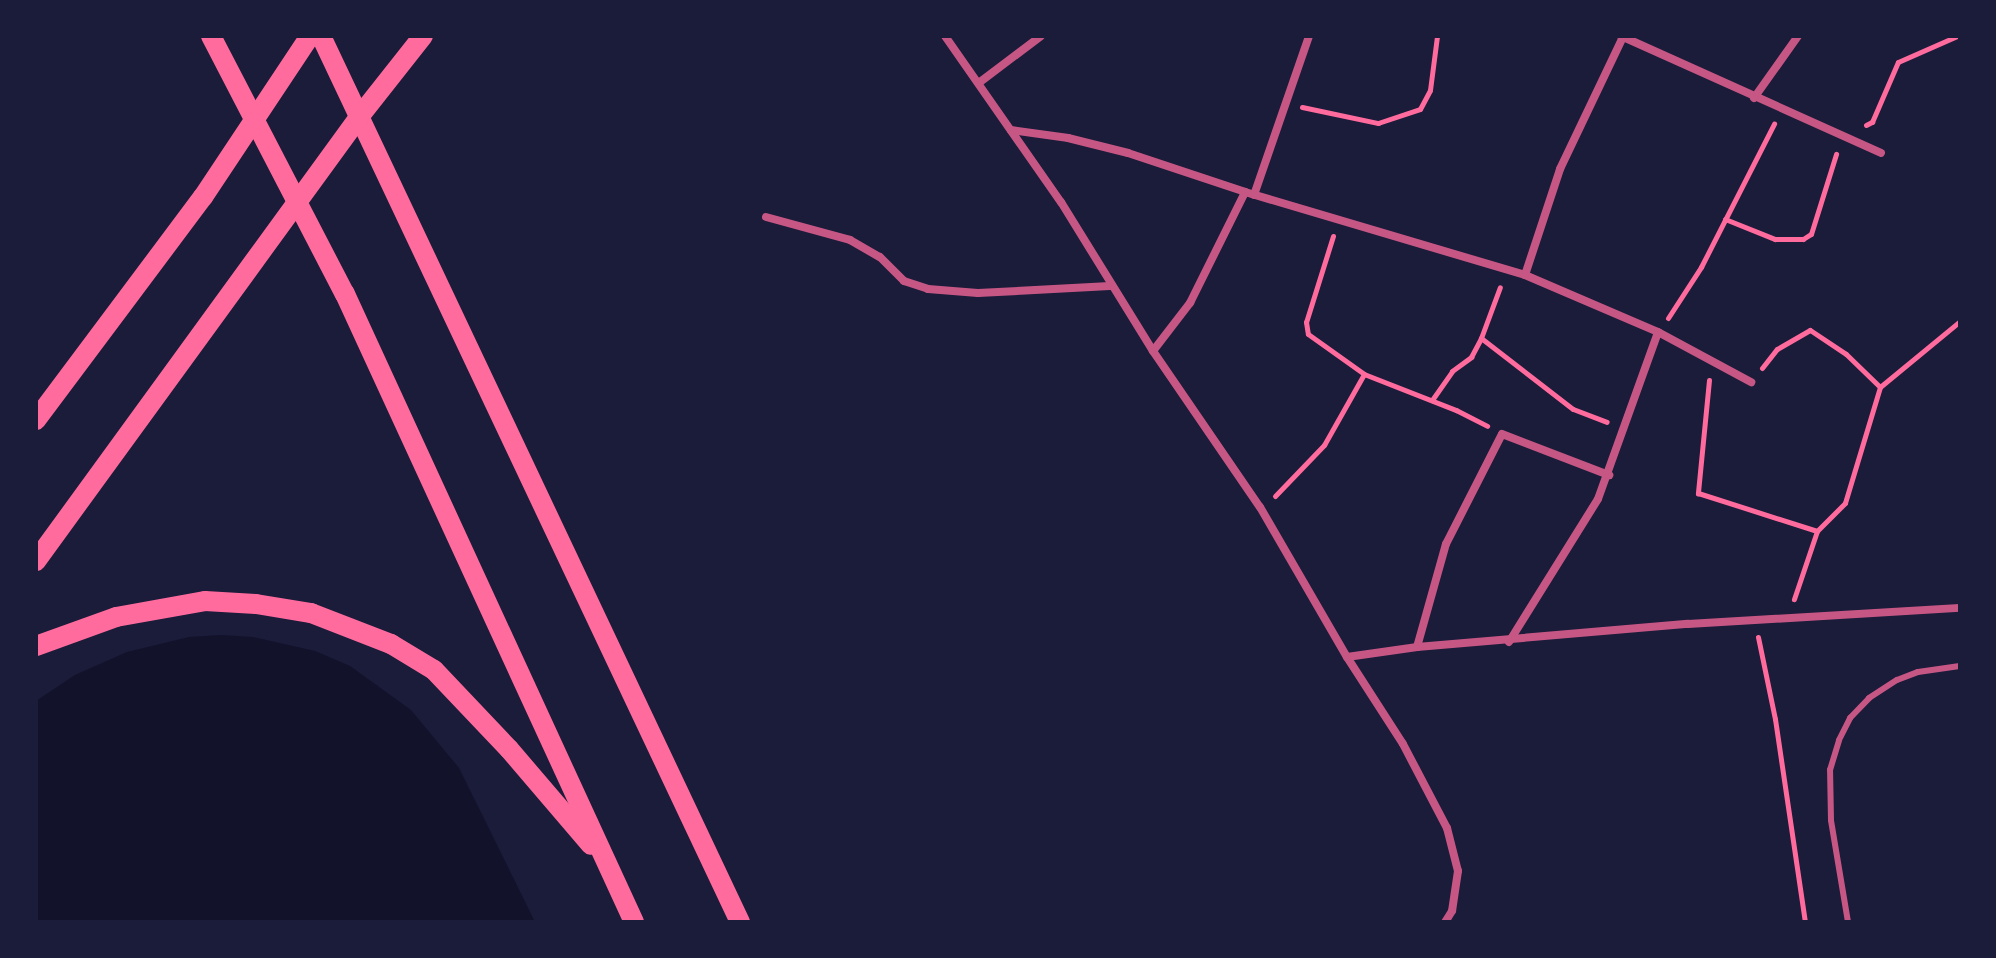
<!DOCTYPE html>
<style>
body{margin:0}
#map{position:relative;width:1996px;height:958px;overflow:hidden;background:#1b1b3a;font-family:Manrope,sans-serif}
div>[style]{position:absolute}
.water>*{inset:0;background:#12122b}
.path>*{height:5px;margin:-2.5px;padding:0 2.5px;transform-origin:2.5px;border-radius:2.5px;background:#ff6b9d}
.service>*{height:6px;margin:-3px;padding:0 3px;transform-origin:3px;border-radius:3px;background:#c65784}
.minor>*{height:8px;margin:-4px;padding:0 4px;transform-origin:4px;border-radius:4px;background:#c65784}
.primary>*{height:20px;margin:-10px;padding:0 10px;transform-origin:10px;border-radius:10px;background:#ff6b9d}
span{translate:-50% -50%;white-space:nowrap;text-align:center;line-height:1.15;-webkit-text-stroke:8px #1b1b3a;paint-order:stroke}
.frame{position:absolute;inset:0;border:38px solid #1b1b3a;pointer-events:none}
</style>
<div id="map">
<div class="water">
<div style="clip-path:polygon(221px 635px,253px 637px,315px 651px,350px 666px,411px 710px,459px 768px,535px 922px,36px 922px,36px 701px,75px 675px,127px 652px,189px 637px)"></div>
</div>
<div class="path">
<div style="left:1302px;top:107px;width:78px;rotate:11.9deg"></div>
<div style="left:1378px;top:123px;width:44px;rotate:-18.4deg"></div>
<div style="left:1420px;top:109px;width:21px;rotate:-62deg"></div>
<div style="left:1430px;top:90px;width:54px;rotate:-82.6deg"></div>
<div style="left:1866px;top:125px;width:7px;rotate:-27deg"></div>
<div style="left:1872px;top:122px;width:65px;rotate:-66.6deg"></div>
<div style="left:1898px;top:62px;width:64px;rotate:-23.8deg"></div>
<div style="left:1725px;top:219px;width:54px;rotate:21.8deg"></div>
<div style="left:1775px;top:239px;width:28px"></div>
<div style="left:1803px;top:239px;width:9px;rotate:-32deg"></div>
<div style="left:1811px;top:234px;width:84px;rotate:-72.6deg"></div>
<div style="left:1333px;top:236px;width:90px;rotate:107.4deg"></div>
<div style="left:1306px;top:322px;width:12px;rotate:81deg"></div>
<div style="left:1308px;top:334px;width:69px;rotate:35.5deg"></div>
<div style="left:1668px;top:318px;width:61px;rotate:-57.1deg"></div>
<div style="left:1701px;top:267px;width:161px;rotate:-63deg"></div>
<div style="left:1481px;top:338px;width:116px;rotate:37.7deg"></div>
<div style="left:1573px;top:409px;width:36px;rotate:21deg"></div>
<div style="left:1762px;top:368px;width:24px;rotate:-52deg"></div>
<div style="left:1777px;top:349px;width:38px;rotate:-30deg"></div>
<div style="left:1810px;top:330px;width:43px;rotate:33.7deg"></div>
<div style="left:1846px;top:354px;width:47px;rotate:44.1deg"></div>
<div style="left:1880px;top:387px;width:121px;rotate:106.8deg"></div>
<div style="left:1845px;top:503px;width:40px;rotate:135deg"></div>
<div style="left:1709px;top:380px;width:114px;rotate:95.6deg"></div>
<div style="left:1698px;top:493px;width:125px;rotate:17.7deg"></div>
<div style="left:1817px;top:531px;width:72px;rotate:108.7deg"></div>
<div style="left:1880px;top:387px;width:104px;rotate:-39.5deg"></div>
<div style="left:1432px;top:400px;width:35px;rotate:-55deg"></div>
<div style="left:1452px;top:371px;width:24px;rotate:-36deg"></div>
<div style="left:1471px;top:357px;width:21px;rotate:-62deg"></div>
<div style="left:1481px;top:338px;width:54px;rotate:-69.6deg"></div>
<div style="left:1275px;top:496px;width:71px;rotate:-46.1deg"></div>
<div style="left:1324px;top:445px;width:81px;rotate:-60.6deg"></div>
<div style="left:1364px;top:374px;width:99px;rotate:21.4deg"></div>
<div style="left:1456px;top:410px;width:35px;rotate:27deg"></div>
<div style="left:1758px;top:637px;width:84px;rotate:78.3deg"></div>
<div style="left:1775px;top:719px;width:205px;rotate:81.6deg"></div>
</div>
<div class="service">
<div style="left:1848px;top:922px;width:103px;rotate:-99.5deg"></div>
<div style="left:1831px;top:820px;width:50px;rotate:-91.1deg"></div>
<div style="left:1830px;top:770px;width:31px;rotate:-73deg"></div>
<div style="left:1839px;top:740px;width:25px;rotate:-63deg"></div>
<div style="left:1850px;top:718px;width:28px;rotate:-46deg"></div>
<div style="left:1869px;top:698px;width:33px;rotate:-33deg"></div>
<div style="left:1897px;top:680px;width:22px;rotate:-21deg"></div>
<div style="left:1918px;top:672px;width:42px;rotate:-8.1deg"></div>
</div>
<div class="minor">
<div style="left:945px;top:36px;width:203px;rotate:55.1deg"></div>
<div style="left:1061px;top:202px;width:175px;rotate:58.3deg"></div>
<div style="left:1153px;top:351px;width:189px;rotate:55.6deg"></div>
<div style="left:1260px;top:507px;width:173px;rotate:59.9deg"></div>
<div style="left:1347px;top:657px;width:103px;rotate:57.2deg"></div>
<div style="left:1403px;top:744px;width:95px;rotate:62.4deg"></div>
<div style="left:1447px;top:828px;width:44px;rotate:75.7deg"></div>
<div style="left:1458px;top:871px;width:40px;rotate:98.5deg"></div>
<div style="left:1452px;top:911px;width:13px;rotate:122deg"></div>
<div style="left:1621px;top:36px;width:285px;rotate:24.2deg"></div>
<div style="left:980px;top:82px;width:76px;rotate:-37deg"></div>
<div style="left:1754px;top:98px;width:76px;rotate:-54.6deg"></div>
<div style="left:1011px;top:130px;width:58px;rotate:8deg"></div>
<div style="left:1068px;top:138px;width:62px;rotate:14deg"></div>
<div style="left:1128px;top:153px;width:123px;rotate:18.4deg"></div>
<div style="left:1245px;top:192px;width:292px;rotate:16.5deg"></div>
<div style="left:1525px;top:275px;width:145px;rotate:23.2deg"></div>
<div style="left:1658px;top:332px;width:106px;rotate:28.3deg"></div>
<div style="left:1254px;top:195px;width:168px;rotate:-70.9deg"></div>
<div style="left:766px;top:217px;width:87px;rotate:15.3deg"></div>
<div style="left:850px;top:240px;width:34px;rotate:30deg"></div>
<div style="left:880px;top:257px;width:34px;rotate:45deg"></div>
<div style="left:904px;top:281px;width:25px;rotate:18deg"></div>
<div style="left:928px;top:289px;width:50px;rotate:4.6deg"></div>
<div style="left:978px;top:293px;width:132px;rotate:-3deg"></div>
<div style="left:1525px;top:275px;width:112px;rotate:-71.7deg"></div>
<div style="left:1560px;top:169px;width:146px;rotate:-64.5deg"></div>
<div style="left:1153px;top:351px;width:61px;rotate:-52.4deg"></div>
<div style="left:1190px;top:303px;width:124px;rotate:-63.6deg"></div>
<div style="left:1509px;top:642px;width:168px;rotate:-58.1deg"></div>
<div style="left:1598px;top:499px;width:177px;rotate:-70.2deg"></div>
<div style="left:1417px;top:647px;width:107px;rotate:-74.3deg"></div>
<div style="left:1446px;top:544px;width:123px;rotate:-63deg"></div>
<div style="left:1502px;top:434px;width:115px;rotate:21deg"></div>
<div style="left:1347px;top:657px;width:71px;rotate:-8.1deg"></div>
<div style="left:1417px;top:647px;width:272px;rotate:-4.9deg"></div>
<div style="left:1688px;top:624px;width:272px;rotate:-3.4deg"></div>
</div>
<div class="primary">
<div style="left:211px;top:36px;width:291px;rotate:62.6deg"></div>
<div style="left:345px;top:294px;width:691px;rotate:65.29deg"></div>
<div style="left:321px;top:36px;width:980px;rotate:64.69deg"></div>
<div style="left:36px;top:420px;width:279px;rotate:-53.2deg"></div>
<div style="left:203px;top:197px;width:193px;rotate:-56.4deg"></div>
<div style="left:36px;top:561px;width:549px;rotate:-53.96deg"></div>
<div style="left:359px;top:117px;width:103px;rotate:-51.7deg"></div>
<div style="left:36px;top:646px;width:85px;rotate:-19.9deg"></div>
<div style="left:116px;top:617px;width:90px;rotate:-10.2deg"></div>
<div style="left:205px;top:601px;width:51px;rotate:3.4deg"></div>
<div style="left:256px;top:604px;width:56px;rotate:9.3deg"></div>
<div style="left:311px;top:613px;width:86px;rotate:21.2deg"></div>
<div style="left:391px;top:644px;width:50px;rotate:31.2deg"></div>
<div style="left:434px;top:670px;width:109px;rotate:46.5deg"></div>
<div style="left:509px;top:749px;width:126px;rotate:49.5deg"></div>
</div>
<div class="frame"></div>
</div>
